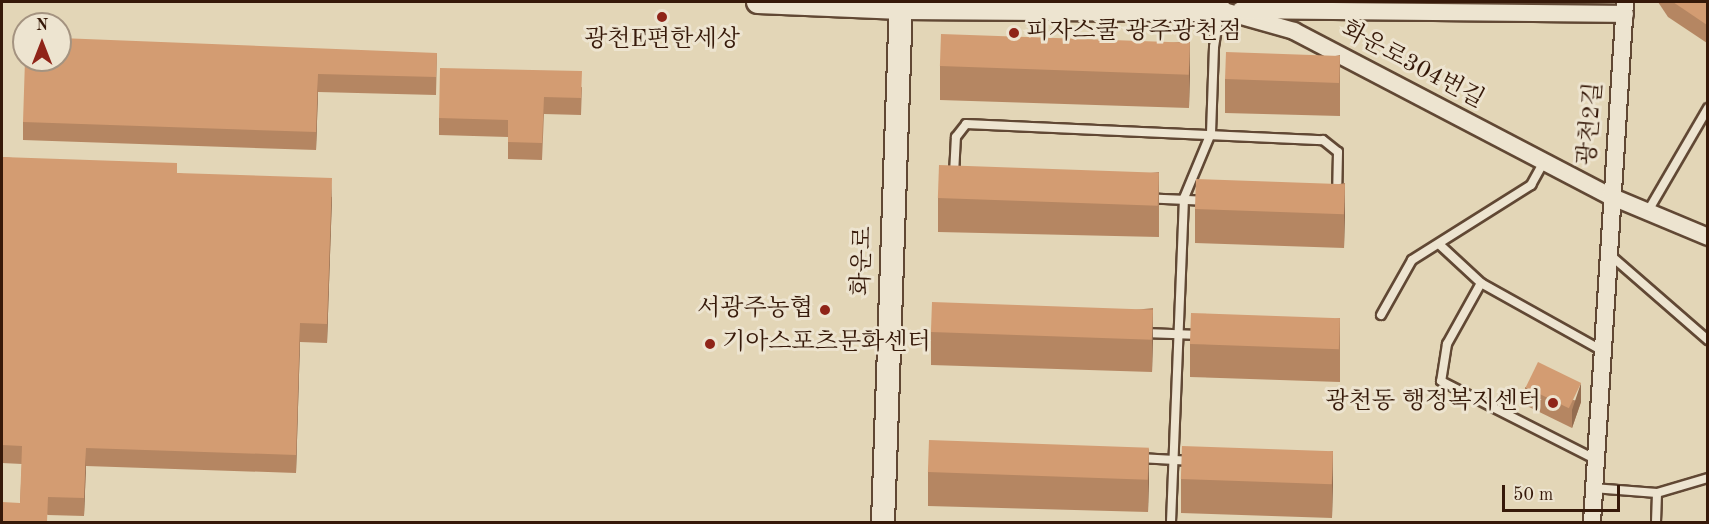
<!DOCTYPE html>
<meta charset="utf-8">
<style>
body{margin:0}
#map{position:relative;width:1709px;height:524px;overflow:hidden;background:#e3d6b7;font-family:"Old Standard TT","Noto Serif KR",serif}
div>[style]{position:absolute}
.roads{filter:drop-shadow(2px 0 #614834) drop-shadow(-2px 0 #614834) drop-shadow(0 2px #614834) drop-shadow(0 -2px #614834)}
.lane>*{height:8px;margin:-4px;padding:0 4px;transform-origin:4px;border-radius:4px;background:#ede4d0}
.street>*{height:16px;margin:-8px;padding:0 8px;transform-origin:8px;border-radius:8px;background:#ede4d0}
.secondary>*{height:22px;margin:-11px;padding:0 11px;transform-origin:11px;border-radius:11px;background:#ede4d0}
.wall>*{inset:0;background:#b58662}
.shaded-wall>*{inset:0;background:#946d50}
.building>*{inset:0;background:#d39c72;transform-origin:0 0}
.dots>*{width:16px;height:16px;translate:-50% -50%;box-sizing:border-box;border:3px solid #ede4d0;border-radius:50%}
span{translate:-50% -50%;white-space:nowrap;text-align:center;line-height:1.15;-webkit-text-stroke:6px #ede4d0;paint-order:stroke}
.poi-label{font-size:24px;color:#361909}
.left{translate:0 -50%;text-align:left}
.right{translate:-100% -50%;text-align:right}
.street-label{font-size:24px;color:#361909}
.frame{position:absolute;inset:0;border:3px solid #361909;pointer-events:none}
.north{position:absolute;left:12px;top:12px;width:60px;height:60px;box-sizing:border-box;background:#ede4d0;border:2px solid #a49380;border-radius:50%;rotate:0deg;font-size:16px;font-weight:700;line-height:24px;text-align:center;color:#361909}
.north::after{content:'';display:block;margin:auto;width:21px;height:27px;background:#8f2418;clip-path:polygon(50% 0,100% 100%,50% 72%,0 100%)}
.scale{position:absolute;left:1502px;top:485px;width:118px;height:27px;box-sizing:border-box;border:3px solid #361909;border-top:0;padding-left:8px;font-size:18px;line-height:21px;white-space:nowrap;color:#361909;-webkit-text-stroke:4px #ede4d0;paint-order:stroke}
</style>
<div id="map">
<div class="roads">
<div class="lane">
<div style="left:966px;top:124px;width:357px;rotate:2.6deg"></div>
<div style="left:1323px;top:140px;width:19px;rotate:39deg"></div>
<div style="left:1338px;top:152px;width:46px;rotate:91.2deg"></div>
<div style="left:1337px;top:198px;width:15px;rotate:148deg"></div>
<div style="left:1324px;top:206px;width:349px;rotate:-177.5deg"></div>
<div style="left:975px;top:191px;width:27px;rotate:-141deg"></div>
<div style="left:954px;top:174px;width:37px;rotate:-87deg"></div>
<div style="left:956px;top:137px;width:16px;rotate:-52deg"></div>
<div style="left:1648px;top:211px;width:119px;rotate:-59.8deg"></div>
<div style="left:1440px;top:245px;width:56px;rotate:42.8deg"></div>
<div style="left:1481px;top:283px;width:137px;rotate:29.2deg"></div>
<div style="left:1609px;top:254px;width:131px;rotate:41deg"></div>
<div style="left:1481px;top:283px;width:70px;rotate:119.1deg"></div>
<div style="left:1447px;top:344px;width:37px;rotate:99deg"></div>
<div style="left:1441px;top:381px;width:173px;rotate:26.9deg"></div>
<div style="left:1381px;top:315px;width:63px;rotate:-60.6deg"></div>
<div style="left:1412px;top:260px;width:141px;rotate:-32.2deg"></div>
<div style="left:1531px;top:185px;width:26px;rotate:-61deg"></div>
<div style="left:1144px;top:333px;width:56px;rotate:2deg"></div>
<div style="left:1139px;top:458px;width:54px;rotate:3.2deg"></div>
<div style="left:1593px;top:488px;width:64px;rotate:4.5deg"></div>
<div style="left:1657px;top:493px;width:53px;rotate:-16.4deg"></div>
<div style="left:1171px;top:522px;width:324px;rotate:-87.7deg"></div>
<div style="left:1184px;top:198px;width:70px;rotate:-67.4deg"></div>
<div style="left:1211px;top:133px;width:86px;rotate:-88deg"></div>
<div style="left:1214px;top:47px;width:37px;rotate:-81deg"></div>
<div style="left:1656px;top:522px;width:29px;rotate:-88deg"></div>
</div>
<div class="street">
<div style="left:1212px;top:2px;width:11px;rotate:45deg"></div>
<div style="left:1220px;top:10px;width:77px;rotate:15.8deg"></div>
<div style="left:1294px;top:31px;width:356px;rotate:27.6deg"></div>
<div style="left:1610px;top:196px;width:106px;rotate:22.7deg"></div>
<div style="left:1241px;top:10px;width:384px;rotate:0.6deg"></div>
<div style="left:1592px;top:522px;width:521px;rotate:-86.37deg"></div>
</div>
<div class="secondary">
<div style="left:758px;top:2px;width:143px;rotate:2.4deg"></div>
<div style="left:901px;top:8px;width:319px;rotate:0.4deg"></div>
<div style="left:883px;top:522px;width:520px;rotate:-88.02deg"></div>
</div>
</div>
<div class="wall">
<div style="clip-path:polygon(1658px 2px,1707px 2px,1707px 43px,1668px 17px)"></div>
<div style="clip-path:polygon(1190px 41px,1189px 108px,940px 100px,940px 66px)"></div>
<div style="clip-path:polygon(437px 53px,436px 95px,318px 92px,316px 150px,23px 140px,23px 122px)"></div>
<div style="clip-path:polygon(1340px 55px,1340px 116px,1225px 113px,1225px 79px)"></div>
<div style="clip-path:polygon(582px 87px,581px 115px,544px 114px,542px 160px,508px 159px,508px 137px,439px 135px,439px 118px)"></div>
<div style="clip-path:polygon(2px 157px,177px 173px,332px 197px,327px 343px,300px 342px,296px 473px,86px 466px,84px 516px,48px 515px,20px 503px,22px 464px,2px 463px)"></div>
<div style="clip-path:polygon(1159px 172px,1159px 237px,938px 232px,938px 198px)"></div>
<div style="clip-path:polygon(1345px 183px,1344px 248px,1195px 243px,1195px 209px)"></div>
<div style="clip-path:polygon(1153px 308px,1152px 372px,931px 365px,931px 332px)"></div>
<div style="clip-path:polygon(1340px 318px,1340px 382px,1190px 377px,1190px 344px)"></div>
<div style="clip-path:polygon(1525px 387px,1581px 402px,1572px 428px,1525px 405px)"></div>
<div style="clip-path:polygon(1149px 449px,1148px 512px,928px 506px,928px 472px)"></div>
<div style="clip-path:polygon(1333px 451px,1332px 518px,1181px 513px,1181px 479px)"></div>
</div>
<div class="shaded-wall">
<div style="clip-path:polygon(1190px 41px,1190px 75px,1189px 108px,1189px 74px)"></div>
<div style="clip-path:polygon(318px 74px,318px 92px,316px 150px,316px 132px)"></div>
<div style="clip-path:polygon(332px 178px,332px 197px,327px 343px,327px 324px)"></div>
<div style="clip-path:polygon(1345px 183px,1345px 217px,1344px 248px,1344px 214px)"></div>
<div style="clip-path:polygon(1153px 308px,1153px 342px,1152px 372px,1152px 338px)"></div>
<div style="clip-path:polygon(300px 323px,300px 342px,296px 473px,296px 455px)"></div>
<div style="clip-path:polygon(1581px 383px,1581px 402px,1572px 428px,1572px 410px)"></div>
<div style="clip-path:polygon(86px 448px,86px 466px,84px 516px,84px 498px)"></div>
<div style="clip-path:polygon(1149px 449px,1149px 483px,1148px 512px,1148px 479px)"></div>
<div style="clip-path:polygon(1333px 451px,1333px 485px,1332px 518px,1332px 484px)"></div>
</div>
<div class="building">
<div style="clip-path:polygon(1673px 2px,1707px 2px,1707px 25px)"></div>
<div style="left:941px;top:34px;width:249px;height:32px;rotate:2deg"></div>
<div style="clip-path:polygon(60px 38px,437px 53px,436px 77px,318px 74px,316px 132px,23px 122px,25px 60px,60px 60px)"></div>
<div style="left:1226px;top:52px;width:114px;height:27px;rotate:2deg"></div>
<div style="clip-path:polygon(440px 68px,582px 71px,581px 98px,544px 97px,542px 143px,508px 142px,508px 120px,439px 118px)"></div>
<div style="clip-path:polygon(2px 157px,177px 163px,177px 173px,332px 178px,327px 324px,300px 323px,296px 455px,86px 448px,84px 498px,48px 497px,47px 522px,2px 522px,2px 502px,20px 503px,22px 446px,2px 445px)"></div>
<div style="left:939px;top:165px;width:220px;height:33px;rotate:2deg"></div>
<div style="left:1196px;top:179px;width:149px;height:30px;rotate:2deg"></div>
<div style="left:932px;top:302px;width:221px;height:30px;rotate:2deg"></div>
<div style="left:1191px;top:313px;width:149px;height:31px;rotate:2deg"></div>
<div style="left:1538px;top:362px;width:48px;height:28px;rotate:26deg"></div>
<div style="left:929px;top:440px;width:220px;height:32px;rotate:2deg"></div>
<div style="left:1182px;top:446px;width:151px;height:33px;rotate:2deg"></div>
</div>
<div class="dots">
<div style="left:662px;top:17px;background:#8f2418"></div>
<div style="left:1014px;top:33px;background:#8f2418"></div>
<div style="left:825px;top:310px;background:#8f2418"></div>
<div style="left:710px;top:344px;background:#8f2418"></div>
<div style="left:1553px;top:403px;background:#8f2418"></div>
</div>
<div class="poi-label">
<span class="left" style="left:1026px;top:33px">피자스쿨 광주광천점</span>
<span style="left:662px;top:41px">광천E편한세상</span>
<span class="right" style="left:813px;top:310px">서광주농협</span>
<span class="left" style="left:722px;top:344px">기아스포츠문화센터</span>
<span class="right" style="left:1541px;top:403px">광천동 행정복지센터</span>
</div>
<div class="street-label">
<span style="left:1412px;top:66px;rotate:28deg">화운로304번길</span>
<span style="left:1592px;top:124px;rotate:-85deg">광천2길</span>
<span style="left:864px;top:261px;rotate:-88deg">화운로</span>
</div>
<div class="frame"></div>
<div class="north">N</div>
<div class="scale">50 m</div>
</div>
